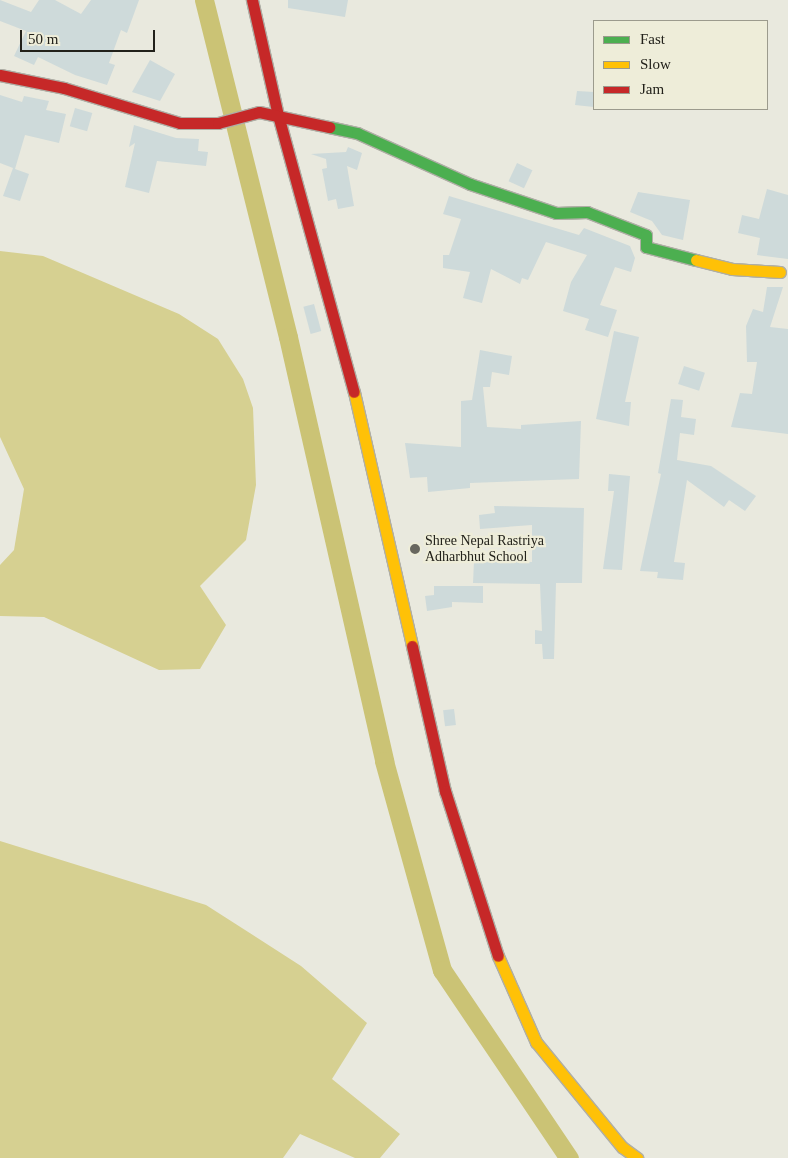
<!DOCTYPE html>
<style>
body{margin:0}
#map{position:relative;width:788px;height:1158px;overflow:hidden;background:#e9e9de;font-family:"Times New Roman",serif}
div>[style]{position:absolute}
.forest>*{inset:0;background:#d6d091}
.canal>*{height:19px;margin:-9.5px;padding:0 9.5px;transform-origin:9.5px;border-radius:9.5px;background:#cbc375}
.building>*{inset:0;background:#cedada;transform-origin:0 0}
.roads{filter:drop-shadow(1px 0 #afaea5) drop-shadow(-1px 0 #afaea5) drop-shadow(0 1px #afaea5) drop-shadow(0 -1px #afaea5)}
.fast>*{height:11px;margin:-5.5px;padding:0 5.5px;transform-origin:5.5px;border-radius:5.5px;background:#4caf50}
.slow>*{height:11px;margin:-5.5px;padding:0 5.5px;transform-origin:5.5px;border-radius:5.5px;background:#ffc107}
.jam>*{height:11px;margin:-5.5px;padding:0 5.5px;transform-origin:5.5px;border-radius:5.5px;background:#c62828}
.dots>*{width:14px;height:14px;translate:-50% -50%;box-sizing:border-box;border:2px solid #eeedd9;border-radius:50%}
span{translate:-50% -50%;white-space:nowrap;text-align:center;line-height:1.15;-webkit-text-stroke:4.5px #eeedd9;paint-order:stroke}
.poi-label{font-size:14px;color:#22211a}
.left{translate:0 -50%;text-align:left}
.legend{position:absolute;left:593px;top:20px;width:175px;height:90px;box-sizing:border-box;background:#eeedd9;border:1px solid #9c9b8d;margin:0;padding:6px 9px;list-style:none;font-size:15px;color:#22211a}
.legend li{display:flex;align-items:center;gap:10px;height:25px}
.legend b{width:25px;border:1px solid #9c9b8d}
.scale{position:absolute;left:20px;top:30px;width:135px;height:22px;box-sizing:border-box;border:2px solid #22211a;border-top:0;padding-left:6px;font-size:15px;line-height:18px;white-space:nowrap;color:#22211a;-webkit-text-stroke:4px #eeedd9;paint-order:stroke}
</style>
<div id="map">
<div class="forest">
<div style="clip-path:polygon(0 251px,43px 256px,179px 314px,218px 339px,243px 379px,253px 408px,256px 485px,246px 540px,200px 586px,226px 625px,200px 669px,159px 670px,44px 617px,0 616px,0 565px,14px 550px,24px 489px,0 437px)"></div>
<div style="clip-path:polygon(0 841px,206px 905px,301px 966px,367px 1023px,332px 1079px,400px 1134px,380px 1158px,355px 1158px,300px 1134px,283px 1158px,0 1158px)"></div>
</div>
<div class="canal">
<div style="left:204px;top:0;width:347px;rotate:76deg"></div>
<div style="left:288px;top:337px;width:435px;rotate:77.2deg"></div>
<div style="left:384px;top:761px;width:217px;rotate:74.5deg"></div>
<div style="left:442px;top:970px;width:227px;rotate:56deg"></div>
</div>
<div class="building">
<div style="clip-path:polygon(0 0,31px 12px,39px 0,55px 0,81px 14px,91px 0,139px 0,127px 33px,121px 30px,109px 63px,115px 65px,107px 85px,75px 75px,38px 57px,34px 65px,14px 56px,26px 31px,0 21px)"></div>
<div style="clip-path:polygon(288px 0,348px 0,345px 17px,288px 8px)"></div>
<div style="clip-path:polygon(150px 60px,175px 74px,160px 101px,132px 92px)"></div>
<div style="clip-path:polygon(577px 91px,594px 92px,594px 107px,575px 105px)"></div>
<div style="clip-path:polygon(0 95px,22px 102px,24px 96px,49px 101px,46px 110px,66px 114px,59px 143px,25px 135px,15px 169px,29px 174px,20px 201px,3px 196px,13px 168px,0 163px)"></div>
<div style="left:75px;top:108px;width:18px;height:19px;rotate:16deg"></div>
<div style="clip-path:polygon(134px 125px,176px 138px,199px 139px,198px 151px,208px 152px,206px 166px,157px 161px,149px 193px,125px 187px,135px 143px,129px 147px)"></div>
<div style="clip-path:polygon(348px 147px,362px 153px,357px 170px,347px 166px,354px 206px,338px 209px,336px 199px,328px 201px,322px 169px,327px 168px,326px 159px,311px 154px,346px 152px)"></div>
<div style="left:517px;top:163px;width:17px;height:20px;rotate:25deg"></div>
<div style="clip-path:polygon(767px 189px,788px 195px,788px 259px,757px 255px,760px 238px,738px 233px,742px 215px,759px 219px)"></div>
<div style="clip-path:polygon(638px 192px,690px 200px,683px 240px,662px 235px,652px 221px,630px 212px)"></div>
<div style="clip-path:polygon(449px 196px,579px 235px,584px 228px,630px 246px,635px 258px,631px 272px,615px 267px,600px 305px,617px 310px,608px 337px,585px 330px,589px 319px,563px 311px,571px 282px,587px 255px,546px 242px,528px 280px,522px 278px,520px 284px,491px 269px,482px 303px,463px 298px,470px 272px,443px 268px,443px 255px,449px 255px,461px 219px,443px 214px)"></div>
<div style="clip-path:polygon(767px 287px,783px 287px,770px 327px,788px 329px,788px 434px,731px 427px,740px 393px,752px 394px,757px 362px,747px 362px,746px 326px,753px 309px,763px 312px)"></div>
<div style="left:314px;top:304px;width:28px;height:11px;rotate:75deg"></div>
<div style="clip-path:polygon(614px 331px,639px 337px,625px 402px,631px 402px,629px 426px,596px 419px)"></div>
<div style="clip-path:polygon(480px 350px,512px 356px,509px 375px,492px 372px,490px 387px,483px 387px,487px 427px,521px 429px,521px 425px,581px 421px,579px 479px,470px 483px,470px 488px,428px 492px,427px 477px,410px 478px,405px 443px,461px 447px,461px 401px,472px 400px)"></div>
<div style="left:684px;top:366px;width:22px;height:19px;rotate:18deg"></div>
<div style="clip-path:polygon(671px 399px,683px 400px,681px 417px,696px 419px,694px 435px,680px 433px,677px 460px,711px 466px,756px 496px,745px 511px,729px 500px,724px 507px,687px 480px,674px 562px,685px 563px,683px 580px,657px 578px,658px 572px,640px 571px,661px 474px,658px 473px)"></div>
<div style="clip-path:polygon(609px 474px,630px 476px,622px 570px,603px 569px,614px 491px,608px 491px)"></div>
<div style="clip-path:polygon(494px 506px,584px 508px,582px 583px,556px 583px,554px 659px,543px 659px,542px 644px,535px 644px,535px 630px,542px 631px,540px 584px,473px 583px,474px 561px,532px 562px,532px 525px,480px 529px,479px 515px,495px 513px)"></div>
<div style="clip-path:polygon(434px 586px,483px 586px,483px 603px,452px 602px,452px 607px,427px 611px,425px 596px,434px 595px)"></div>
<div style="left:454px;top:709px;width:16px;height:11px;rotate:83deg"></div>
</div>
<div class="roads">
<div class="fast">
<div style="left:329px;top:127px;width:29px;rotate:12deg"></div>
<div style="left:357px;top:133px;width:124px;rotate:24.3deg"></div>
<div style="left:470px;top:184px;width:91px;rotate:18.6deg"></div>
<div style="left:556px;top:213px;width:31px;rotate:-2deg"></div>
<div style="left:587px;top:212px;width:63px;rotate:21.3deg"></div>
<div style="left:646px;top:235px;width:12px;rotate:90deg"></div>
<div style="left:646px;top:247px;width:52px;rotate:14.6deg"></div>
</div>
<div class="slow">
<div style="left:696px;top:260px;width:37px;rotate:14deg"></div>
<div style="left:732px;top:269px;width:48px;rotate:3.6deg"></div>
<div style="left:354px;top:392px;width:261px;rotate:77.1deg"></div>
<div style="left:498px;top:956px;width:94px;rotate:66.2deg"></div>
<div style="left:536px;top:1042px;width:136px;rotate:50.7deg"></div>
<div style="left:622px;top:1147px;width:19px;rotate:36deg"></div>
</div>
<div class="jam">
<div style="left:252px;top:0;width:118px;rotate:77.3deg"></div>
<div style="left:278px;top:115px;width:287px;rotate:74.7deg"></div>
<div style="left:0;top:75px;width:65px;rotate:11.5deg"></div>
<div style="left:64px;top:88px;width:121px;rotate:16.8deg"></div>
<div style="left:180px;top:123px;width:38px"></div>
<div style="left:218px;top:123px;width:42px;rotate:-15deg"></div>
<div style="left:259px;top:112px;width:72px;rotate:12.1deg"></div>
<div style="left:412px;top:646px;width:149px;rotate:77.2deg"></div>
<div style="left:445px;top:791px;width:173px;rotate:72.2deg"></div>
</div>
</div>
<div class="dots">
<div style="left:415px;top:549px;background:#68675f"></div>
</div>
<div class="poi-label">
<span class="left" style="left:425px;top:549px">Shree Nepal Rastriya<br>Adharbhut School</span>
</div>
<ul class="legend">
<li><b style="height:6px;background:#4caf50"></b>Fast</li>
<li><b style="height:6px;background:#ffc107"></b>Slow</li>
<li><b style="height:6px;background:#c62828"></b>Jam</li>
</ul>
<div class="scale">50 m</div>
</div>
